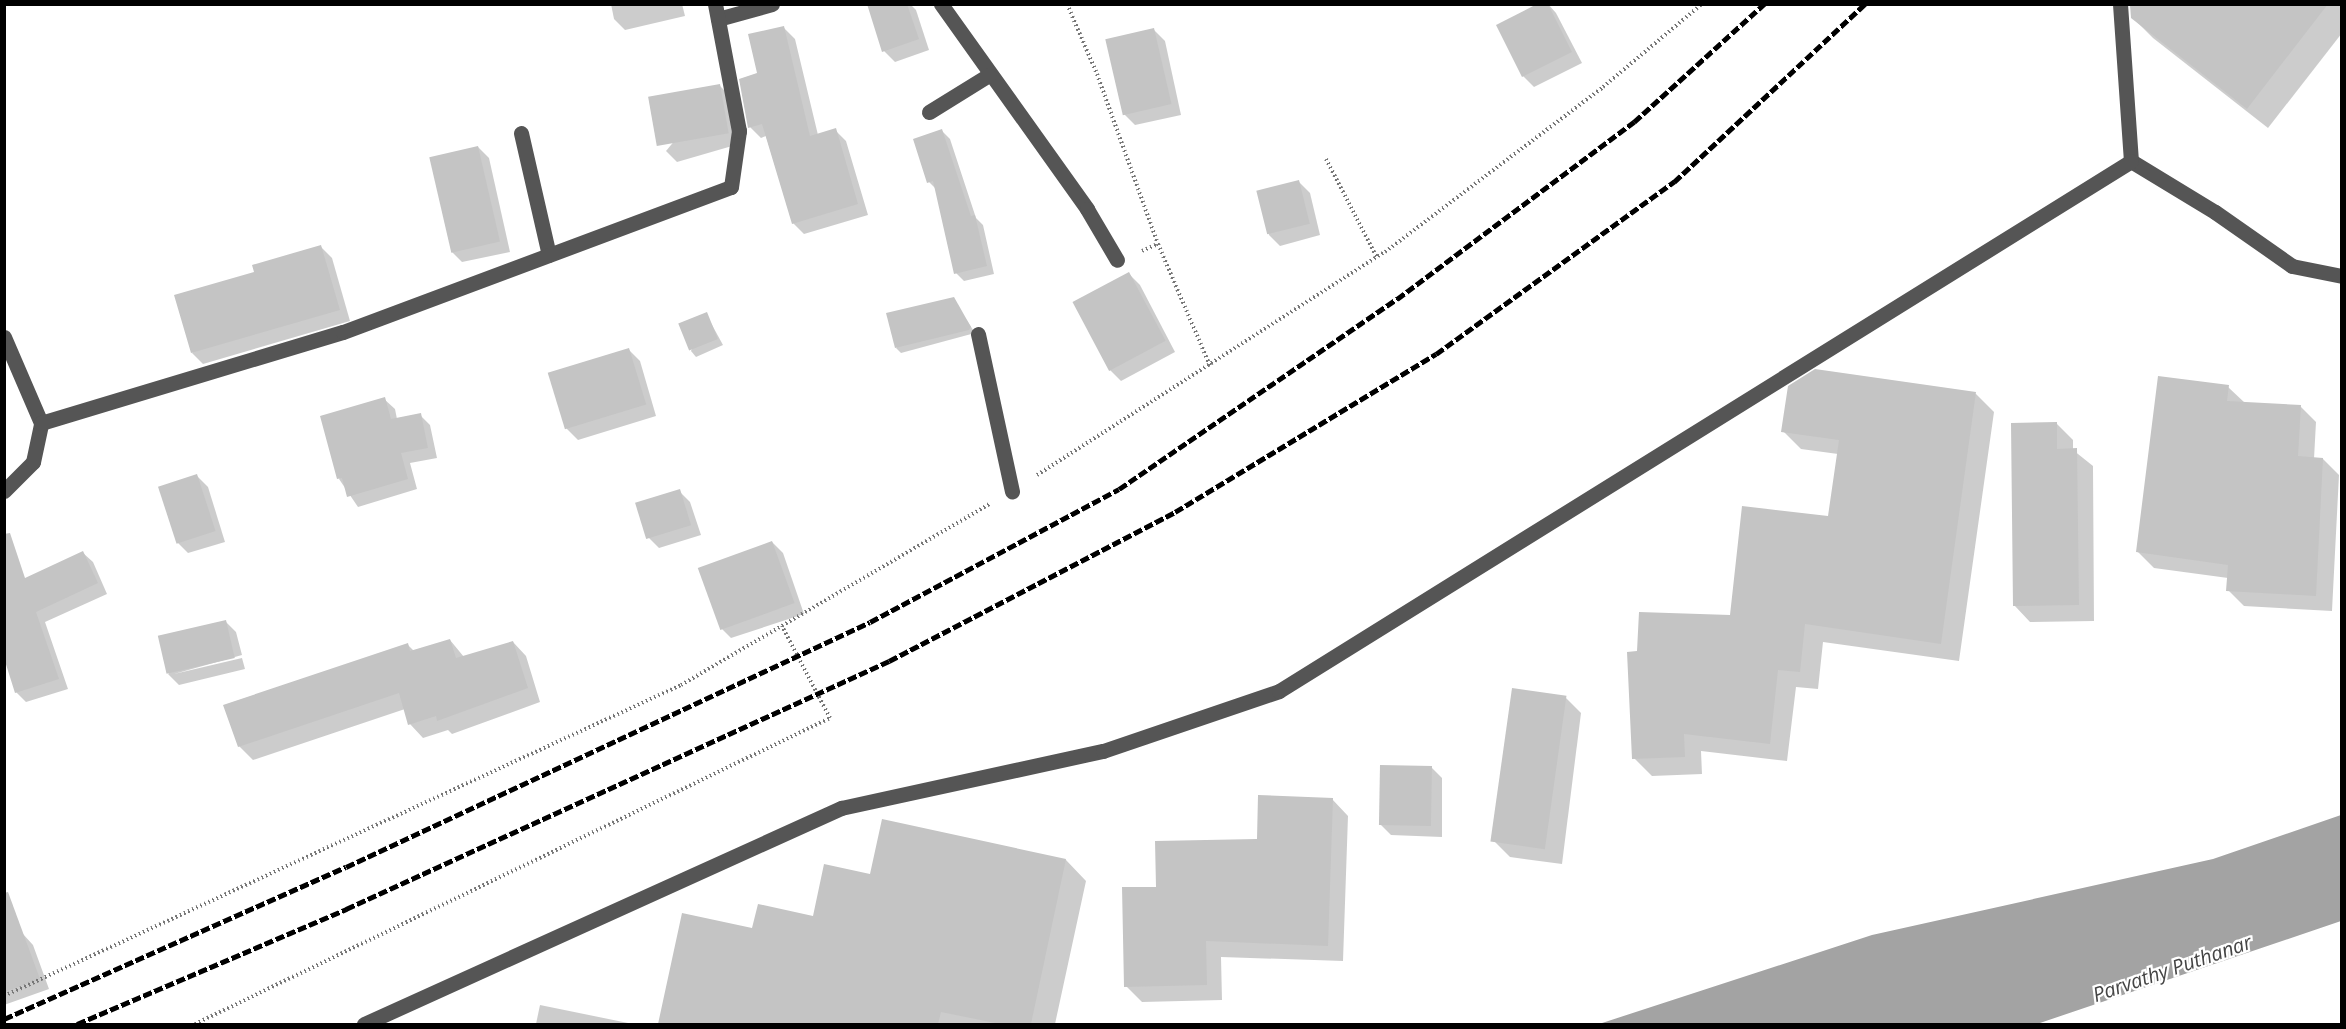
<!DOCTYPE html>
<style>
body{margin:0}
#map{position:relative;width:2346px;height:1029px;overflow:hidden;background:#fff;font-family:"Open Sans",sans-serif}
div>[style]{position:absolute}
.water>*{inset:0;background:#a3a3a3}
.shadow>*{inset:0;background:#0003}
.building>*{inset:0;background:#c4c4c4;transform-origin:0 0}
.path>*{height:4px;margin-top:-2px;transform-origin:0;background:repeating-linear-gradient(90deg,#777 0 1.5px,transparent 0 4.5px)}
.minor>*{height:15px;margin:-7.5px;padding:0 7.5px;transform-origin:7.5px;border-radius:7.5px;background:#555}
.rail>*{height:4.5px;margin-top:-2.25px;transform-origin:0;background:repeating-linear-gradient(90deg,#000 0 9px,transparent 0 12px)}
span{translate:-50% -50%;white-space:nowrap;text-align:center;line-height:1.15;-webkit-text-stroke:4.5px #fff;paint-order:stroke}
.water-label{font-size:20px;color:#444;font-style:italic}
.frame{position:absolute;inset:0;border:6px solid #000;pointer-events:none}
</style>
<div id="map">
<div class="water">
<div style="clip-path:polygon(2341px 815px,2341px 921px,2037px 1024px,1599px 1024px,1872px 935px,2213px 859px)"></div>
</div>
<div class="shadow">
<div style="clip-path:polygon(611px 4px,682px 4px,685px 16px,625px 30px,614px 19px)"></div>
<div style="clip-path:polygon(889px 4px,910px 4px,916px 10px,929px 50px,895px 62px,884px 51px)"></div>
<div style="clip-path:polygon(1548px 4px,1556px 13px,1582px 63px,1534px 87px,1523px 76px)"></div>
<div style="clip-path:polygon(2130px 4px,2342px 4px,2342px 33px,2268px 128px,2153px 38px,2132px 17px)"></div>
<div style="clip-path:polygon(784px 28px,795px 39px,818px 135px,835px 130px,846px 141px,868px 215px,804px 234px,793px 223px,766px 136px,761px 138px,750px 127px,759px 74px)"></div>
<div style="clip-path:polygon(1154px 30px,1165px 41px,1181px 115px,1135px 125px,1124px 114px)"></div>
<div style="clip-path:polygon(720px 86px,731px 97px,739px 144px,677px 162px,666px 151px)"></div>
<div style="clip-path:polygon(942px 131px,950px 139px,976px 218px,983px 225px,994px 274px,964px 281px,956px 273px,937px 190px,929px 182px)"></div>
<div style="clip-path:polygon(478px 147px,489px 158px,510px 252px,462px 262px,451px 251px)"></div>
<div style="clip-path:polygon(1299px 182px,1310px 193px,1320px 235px,1280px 246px,1269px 235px,1258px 193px)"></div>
<div style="clip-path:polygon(321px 247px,332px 258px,350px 321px,203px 364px,192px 353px,256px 273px)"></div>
<div style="clip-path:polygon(1129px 274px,1140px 285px,1175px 352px,1121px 381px,1110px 370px,1075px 303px)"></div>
<div style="clip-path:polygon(953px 299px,975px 333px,901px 353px,896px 348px)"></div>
<div style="clip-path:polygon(706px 314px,723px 345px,696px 357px,691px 351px)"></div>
<div style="clip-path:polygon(629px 350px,640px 361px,656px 416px,578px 440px,567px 429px,550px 374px)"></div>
<div style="clip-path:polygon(2228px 387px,2245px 403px,2300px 406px,2316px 422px,2314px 459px,2323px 459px,2339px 475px,2332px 611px,2244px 606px,2228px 590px,2228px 578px,2154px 568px,2138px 552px)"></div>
<div style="clip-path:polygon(1976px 394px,1994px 412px,1959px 661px,1823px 642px,1818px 689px,1796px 687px,1787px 761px,1701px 751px,1702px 774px,1652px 776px,1634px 758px,1639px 653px,1731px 617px,1829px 518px,1838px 454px,1801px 449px,1783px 431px)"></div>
<div style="clip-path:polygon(384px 399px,395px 409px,397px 419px,420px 415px,430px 425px,437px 458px,410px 463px,417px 489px,358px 507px,339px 479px)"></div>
<div style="clip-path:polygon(2057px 424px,2073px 440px,2073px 450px,2093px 466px,2094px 621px,2030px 622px,2014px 605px)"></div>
<div style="clip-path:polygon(197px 476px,208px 487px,225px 542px,188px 553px,177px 542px)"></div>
<div style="clip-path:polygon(679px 491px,690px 502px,701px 535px,659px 548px,648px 537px)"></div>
<div style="clip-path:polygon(772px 542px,783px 553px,804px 614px,731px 638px,720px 627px)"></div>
<div style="clip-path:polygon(83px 553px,93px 562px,107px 594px,45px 622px,68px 689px,26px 702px,16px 692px,7px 587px)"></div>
<div style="clip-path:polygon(225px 621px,236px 632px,242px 655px,174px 674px,242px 658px,245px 669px,179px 685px,168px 674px)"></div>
<div style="clip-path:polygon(450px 640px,464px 657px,513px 642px,526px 656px,540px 702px,452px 734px,448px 730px,423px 738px,410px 724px,405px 709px,253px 760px,239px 746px,408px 645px,414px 651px)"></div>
<div style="clip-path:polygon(1565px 697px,1581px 713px,1562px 864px,1510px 857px,1494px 841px)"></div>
<div style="clip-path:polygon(1431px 767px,1442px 778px,1442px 837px,1391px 835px,1380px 824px)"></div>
<div style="clip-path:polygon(1332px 799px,1348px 816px,1343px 961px,1221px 957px,1222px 1000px,1142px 1002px,1126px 986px,1157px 888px,1258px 841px)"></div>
<div style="clip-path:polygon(1066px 860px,1086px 881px,1055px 1024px,659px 1024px,683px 915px,753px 930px,814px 918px,871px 876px)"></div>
<div style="clip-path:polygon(4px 895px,23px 934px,33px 945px,49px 989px,4px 1005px)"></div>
<div style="clip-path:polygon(540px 1005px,633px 1024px,536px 1024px)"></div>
</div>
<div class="building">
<div style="clip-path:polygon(867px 4px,907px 4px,919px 39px,882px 52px)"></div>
<div style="clip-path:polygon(1537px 4px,1548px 4px,1572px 52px,1522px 77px,1496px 25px)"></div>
<div style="clip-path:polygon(2130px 4px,2328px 4px,2247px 109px,2131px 18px)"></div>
<div style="clip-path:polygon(784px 26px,810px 136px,836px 128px,858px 204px,792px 224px,762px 124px,748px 128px,739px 79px,757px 73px,748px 34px)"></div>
<div style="left:1154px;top:28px;width:78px;height:50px;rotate:77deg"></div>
<div style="left:720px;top:84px;width:50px;height:73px;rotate:80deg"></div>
<div style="clip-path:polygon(942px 129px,971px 216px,975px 215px,987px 266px,954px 274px,933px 181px,927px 183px,913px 139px)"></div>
<div style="left:478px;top:146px;width:98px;height:50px;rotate:77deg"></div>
<div style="left:1299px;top:180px;width:45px;height:44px;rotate:76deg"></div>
<div style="clip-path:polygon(321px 245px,340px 310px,191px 353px,174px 295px,254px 272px,252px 265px)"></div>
<div style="left:1129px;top:272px;width:78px;height:64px;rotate:62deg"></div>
<div style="clip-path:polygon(954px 297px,971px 327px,969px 330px,895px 348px,886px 313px)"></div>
<div style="left:707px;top:312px;width:29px;height:31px;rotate:68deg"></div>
<div style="left:629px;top:348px;width:59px;height:85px;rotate:73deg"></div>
<div style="clip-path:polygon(1815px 369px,1976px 392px,1941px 644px,1805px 624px,1800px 672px,1778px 670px,1770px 744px,1684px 734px,1685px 757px,1632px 759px,1627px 652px,1637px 651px,1639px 612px,1730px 615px,1742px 506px,1828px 516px,1839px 440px,1781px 432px,1788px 386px)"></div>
<div style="clip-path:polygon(2158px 376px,2229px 385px,2227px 401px,2301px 405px,2298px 456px,2323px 458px,2316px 596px,2226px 591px,2228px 565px,2136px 552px)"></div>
<div style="clip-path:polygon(385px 397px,391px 419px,421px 413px,428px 448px,401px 453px,408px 479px,347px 497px,342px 478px,337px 479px,320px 416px)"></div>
<div style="clip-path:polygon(2057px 422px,2057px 449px,2077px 448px,2079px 605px,2013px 606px,2011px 423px)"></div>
<div style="left:197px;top:474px;width:60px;height:41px;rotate:72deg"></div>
<div style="left:680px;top:489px;width:38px;height:47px;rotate:73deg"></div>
<div style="clip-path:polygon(10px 533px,25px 578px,83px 551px,98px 583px,36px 612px,59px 679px,15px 693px,4px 658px,4px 534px)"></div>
<div style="left:772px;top:541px;width:66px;height:79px;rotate:70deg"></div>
<div style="left:226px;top:620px;width:39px;height:70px;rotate:77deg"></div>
<div style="clip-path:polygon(450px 639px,456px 658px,513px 641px,528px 688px,437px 721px,436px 716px,408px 725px,399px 693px,238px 747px,223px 705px,408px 643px,410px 651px)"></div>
<div style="left:1512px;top:688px;width:55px;height:155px;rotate:8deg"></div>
<div style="left:1380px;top:765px;width:52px;height:60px;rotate:1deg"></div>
<div style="clip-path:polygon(1258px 795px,1333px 798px,1328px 946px,1206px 941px,1207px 985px,1124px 987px,1122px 887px,1156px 887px,1155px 841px,1257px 839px)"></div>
<div style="clip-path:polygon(882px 819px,1066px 859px,1031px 1024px,1000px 1024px,941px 1012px,938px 1024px,658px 1024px,682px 913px,752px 928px,758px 904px,813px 916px,824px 864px,870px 874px)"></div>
<div style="clip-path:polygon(8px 892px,40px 979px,4px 992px,4px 893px)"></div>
</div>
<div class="path">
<div style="left:1067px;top:4px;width:76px;rotate:66.8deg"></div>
<div style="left:1097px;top:74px;width:181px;rotate:70.3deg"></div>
<div style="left:1158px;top:244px;width:133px;rotate:66.9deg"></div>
<div style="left:1326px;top:159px;width:111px;rotate:62.7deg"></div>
<div style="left:1142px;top:251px;width:17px;rotate:-24deg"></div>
<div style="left:1037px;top:475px;width:413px;rotate:-32.7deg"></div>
<div style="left:1385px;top:252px;width:273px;rotate:-37.1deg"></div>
<div style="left:1603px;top:87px;width:129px;rotate:-40deg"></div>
<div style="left:4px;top:996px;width:745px;rotate:-24.67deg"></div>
<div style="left:681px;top:685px;width:358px;rotate:-30.4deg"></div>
<div style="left:195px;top:1024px;width:705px;rotate:-25.73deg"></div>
<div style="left:830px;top:718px;width:104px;rotate:-117.6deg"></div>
</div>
<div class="minor">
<div style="left:941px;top:4px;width:252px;rotate:54.5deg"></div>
<div style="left:1087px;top:209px;width:59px;rotate:59.5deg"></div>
<div style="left:2120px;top:4px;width:157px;rotate:86deg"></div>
<div style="left:718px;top:19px;width:56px;rotate:-15.5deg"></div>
<div style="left:929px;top:112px;width:70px;rotate:-31.7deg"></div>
<div style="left:521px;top:133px;width:125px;rotate:77.1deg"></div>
<div style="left:2131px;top:161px;width:98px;rotate:31.3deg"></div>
<div style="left:2215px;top:212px;width:94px;rotate:35deg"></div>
<div style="left:2292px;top:266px;width:51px;rotate:11.3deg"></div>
<div style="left:978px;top:334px;width:161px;rotate:77.8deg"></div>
<div style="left:4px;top:337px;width:94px;rotate:66.7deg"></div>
<div style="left:4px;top:491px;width:41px;rotate:-45deg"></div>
<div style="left:33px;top:462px;width:40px;rotate:-78deg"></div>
<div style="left:41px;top:423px;width:315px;rotate:-16.8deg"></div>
<div style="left:343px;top:332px;width:414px;rotate:-20.5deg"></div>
<div style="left:731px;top:187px;width:57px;rotate:-81.9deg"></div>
<div style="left:739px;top:131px;width:129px;rotate:-100.7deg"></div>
<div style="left:364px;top:1024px;width:524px;rotate:-24.36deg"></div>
<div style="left:841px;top:808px;width:268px;rotate:-12.3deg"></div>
<div style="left:1103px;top:751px;width:186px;rotate:-18.8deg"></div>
<div style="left:1279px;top:691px;width:1003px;rotate:-31.88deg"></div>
</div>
<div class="rail">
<div style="left:4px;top:1019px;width:374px;rotate:-24deg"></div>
<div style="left:346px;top:867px;width:578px;rotate:-25.06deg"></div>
<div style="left:870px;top:622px;width:282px;rotate:-28.1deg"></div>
<div style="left:1119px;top:489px;width:337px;rotate:-34.4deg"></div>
<div style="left:1397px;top:299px;width:296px;rotate:-36.8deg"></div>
<div style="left:1634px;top:122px;width:176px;rotate:-42.2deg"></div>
<div style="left:77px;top:1024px;width:293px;rotate:-23.1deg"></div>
<div style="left:346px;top:909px;width:597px;rotate:-24.55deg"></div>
<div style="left:889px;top:661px;width:322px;rotate:-27.5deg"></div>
<div style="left:1175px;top:512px;width:305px;rotate:-31.2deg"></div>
<div style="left:1436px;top:354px;width:294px;rotate:-35.9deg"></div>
<div style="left:1674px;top:182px;width:261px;rotate:-43deg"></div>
</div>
<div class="water-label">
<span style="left:2172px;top:968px;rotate:-19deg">Parvathy Puthanar</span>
</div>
<div class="frame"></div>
</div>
